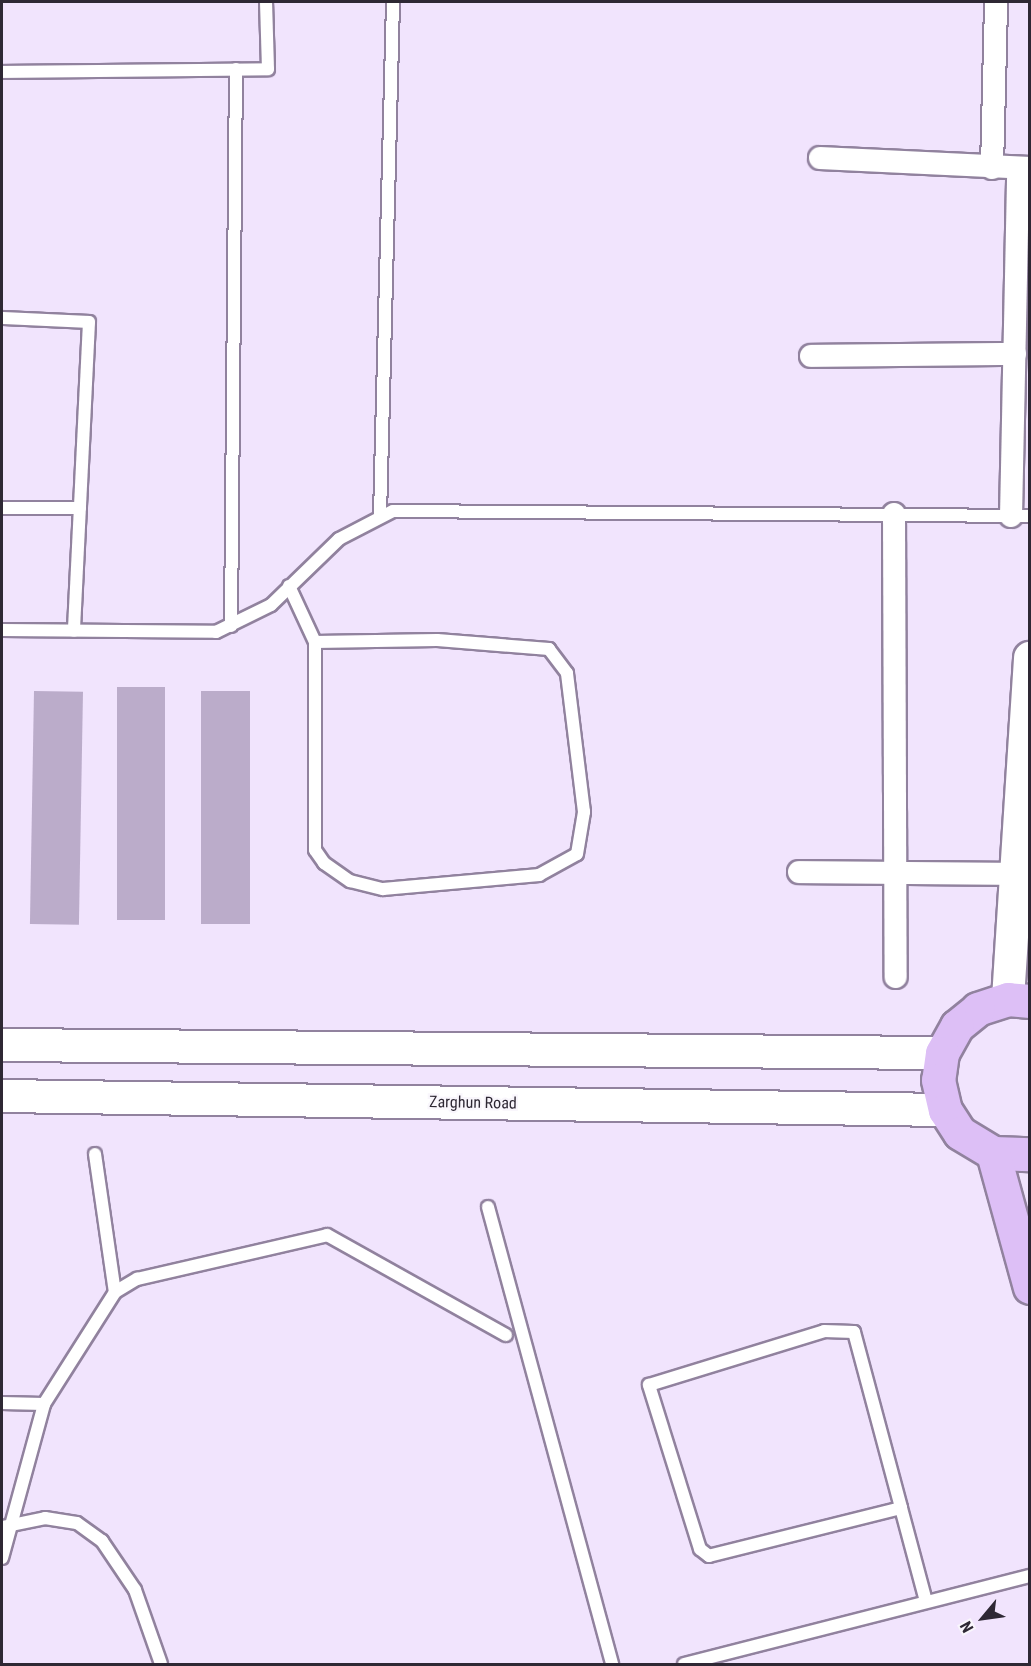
<!DOCTYPE html>
<style>
body{margin:0}
#map{position:relative;width:1031px;height:1666px;overflow:hidden;background:#f1e4fd;font-family:"Roboto Condensed",sans-serif}
div>[style]{position:absolute}
.building>*{inset:0;background:#bbacca;transform-origin:0 0}
.roads{filter:drop-shadow(2px 0 #91829e) drop-shadow(-2px 0 #91829e) drop-shadow(0 2px #91829e) drop-shadow(0 -2px #91829e)}
.lane>*{height:12px;margin:-6px;padding:0 6px;transform-origin:6px;border-radius:6px;background:#fff}
.street>*{height:22px;margin:-11px;padding:0 11px;transform-origin:11px;border-radius:11px;background:#fff}
.secondary>*{height:32px;margin:-16px;padding:0 16px;transform-origin:16px;border-radius:16px;background:#fff}
.primary>*{height:33px;margin:-16.5px;padding:0 16.5px;transform-origin:16.5px;border-radius:16.5px;background:#ddbff6}
span{translate:-50% -50%;white-space:nowrap;text-align:center;line-height:1.15;-webkit-text-stroke:4.5px #f9f6fc;paint-order:stroke}
.street-label{font-size:16px;color:#2e2834}
.frame{position:absolute;inset:0;border:3px solid #2e2834;pointer-events:none}
.north{position:absolute;left:953px;top:1588px;width:60px;height:60px;-webkit-text-stroke:4px #f9f6fc;paint-order:stroke;rotate:241deg;font-size:16px;font-weight:700;line-height:24px;text-align:center;color:#2e2834}
.north::after{content:'';display:block;margin:auto;width:21px;height:27px;background:#2e2834;clip-path:polygon(50% 0,100% 100%,50% 72%,0 100%)}
</style>
<div id="map">
<div class="building">
<div style="left:117px;top:687px;width:48px;height:233px"></div>
<div style="left:34px;top:691px;width:49px;height:233px;rotate:1deg"></div>
<div style="left:201px;top:691px;width:49px;height:233px"></div>
</div>
<div class="roads">
<div class="lane">
<div style="left:2px;top:72px;width:266px;rotate:-0.6deg"></div>
<div style="left:268px;top:69px;width:67px;rotate:-91.7deg"></div>
<div style="left:2px;top:318px;width:87px;rotate:2.6deg"></div>
<div style="left:89px;top:322px;width:309px;rotate:92.8deg"></div>
<div style="left:2px;top:508px;width:78px"></div>
<div style="left:380px;top:516px;width:514px;rotate:-88.55deg"></div>
<div style="left:289px;top:586px;width:62px;rotate:65.1deg"></div>
<div style="left:315px;top:642px;width:208px;rotate:90deg"></div>
<div style="left:315px;top:850px;width:16px;rotate:55deg"></div>
<div style="left:324px;top:863px;width:32px;rotate:35deg"></div>
<div style="left:350px;top:881px;width:34px;rotate:14deg"></div>
<div style="left:383px;top:889px;width:157px;rotate:-5.1deg"></div>
<div style="left:539px;top:875px;width:43px;rotate:-28.9deg"></div>
<div style="left:577px;top:854px;width:43px;rotate:-80.5deg"></div>
<div style="left:584px;top:812px;width:140px;rotate:-97deg"></div>
<div style="left:567px;top:673px;width:30px;rotate:-127deg"></div>
<div style="left:549px;top:649px;width:112px;rotate:-175.4deg"></div>
<div style="left:437px;top:640px;width:122px;rotate:179.1deg"></div>
<div style="left:231px;top:626px;width:557px;rotate:-89.49deg"></div>
<div style="left:2px;top:630px;width:214px;rotate:0.5deg"></div>
<div style="left:216px;top:632px;width:61px;rotate:-26.1deg"></div>
<div style="left:271px;top:605px;width:95px;rotate:-44.1deg"></div>
<div style="left:339px;top:539px;width:61px;rotate:-27.4deg"></div>
<div style="left:393px;top:511px;width:637px;rotate:0.45deg"></div>
<div style="left:95px;top:1154px;width:139px;rotate:81.8deg"></div>
<div style="left:488px;top:1207px;width:474px;rotate:74.8deg"></div>
<div style="left:2px;top:1403px;width:42px;rotate:1.4deg"></div>
<div style="left:901px;top:1508px;width:198px;rotate:166deg"></div>
<div style="left:709px;top:1556px;width:11px;rotate:-142deg"></div>
<div style="left:700px;top:1549px;width:172px;rotate:-107.3deg"></div>
<div style="left:649px;top:1385px;width:183px;rotate:-17.1deg"></div>
<div style="left:824px;top:1331px;width:30px;rotate:2deg"></div>
<div style="left:854px;top:1332px;width:182px;rotate:75deg"></div>
<div style="left:901px;top:1508px;width:96px;rotate:75deg"></div>
<div style="left:2px;top:1527px;width:44px;rotate:-11.8deg"></div>
<div style="left:45px;top:1518px;width:32px;rotate:9deg"></div>
<div style="left:77px;top:1523px;width:31px;rotate:36deg"></div>
<div style="left:102px;top:1541px;width:59px;rotate:56deg"></div>
<div style="left:135px;top:1590px;width:78px;rotate:70.6deg"></div>
<div style="left:2px;top:1558px;width:160px;rotate:-74.7deg"></div>
<div style="left:44px;top:1404px;width:133px;rotate:-57.6deg"></div>
<div style="left:115px;top:1292px;width:26px;rotate:-31deg"></div>
<div style="left:137px;top:1279px;width:195px;rotate:-13deg"></div>
<div style="left:327px;top:1235px;width:205px;rotate:29.2deg"></div>
<div style="left:684px;top:1664px;width:357px;rotate:-14.3deg"></div>
</div>
<div class="street">
<div style="left:820px;top:158px;width:210px;rotate:2.7deg"></div>
<div style="left:992px;top:168px;width:166px;rotate:-88.6deg"></div>
<div style="left:811px;top:356px;width:204px;rotate:-0.6deg"></div>
<div style="left:894px;top:514px;width:463px;rotate:89.8deg"></div>
<div style="left:1011px;top:516px;width:347px;rotate:-88.8deg"></div>
<div style="left:799px;top:872px;width:217px;rotate:0.5deg"></div>
</div>
<div class="secondary">
<div style="left:1008px;top:999px;width:342px;rotate:-86.3deg"></div>
<div style="left:2px;top:1045px;width:940px;rotate:0.49deg"></div>
<div style="left:2px;top:1096px;width:943px;rotate:0.85deg"></div>
</div>
<div class="primary">
<div style="left:1030px;top:1001px;width:22px;rotate:-175deg"></div>
<div style="left:1008px;top:999px;width:32px;rotate:162deg"></div>
<div style="left:978px;top:1009px;width:27px;rotate:141deg"></div>
<div style="left:957px;top:1026px;width:31px;rotate:119deg"></div>
<div style="left:942px;top:1053px;width:27px;rotate:98deg"></div>
<div style="left:938px;top:1080px;width:31px;rotate:77deg"></div>
<div style="left:945px;top:1110px;width:27px;rotate:57deg"></div>
<div style="left:960px;top:1133px;width:39px;rotate:31deg"></div>
<div style="left:993px;top:1153px;width:37px;rotate:2deg"></div>
<div style="left:993px;top:1153px;width:139px;rotate:74.6deg"></div>
</div>
</div>
<div class="street-label">
<span style="left:473px;top:1103px;rotate:1deg">Zarghun Road</span>
</div>
<div class="frame"></div>
<div class="north">N</div>
</div>
